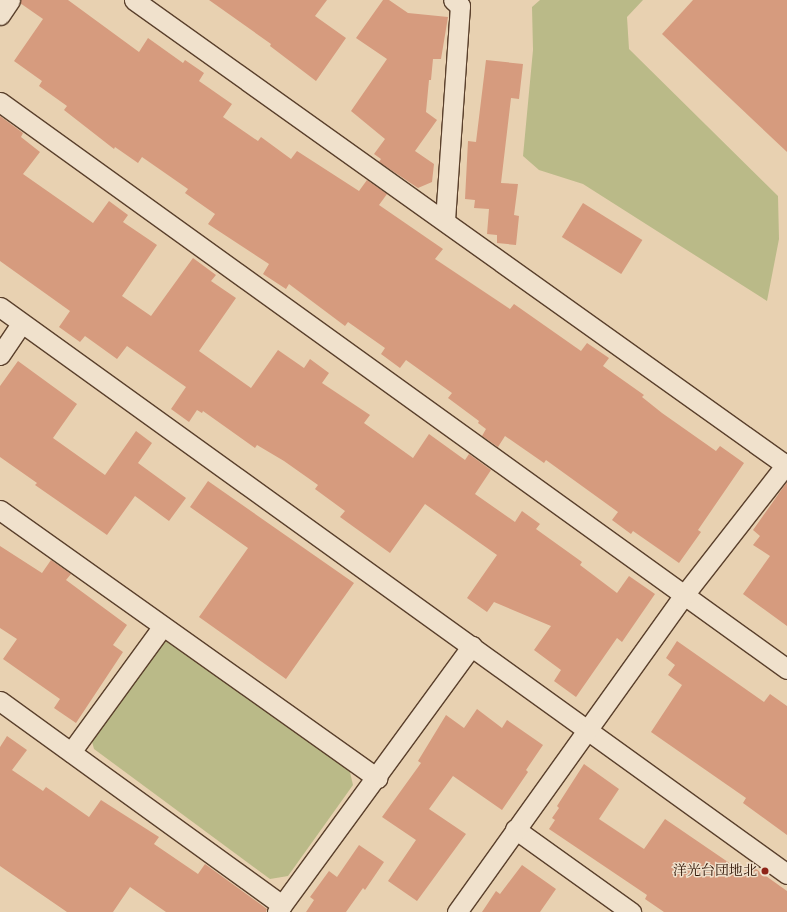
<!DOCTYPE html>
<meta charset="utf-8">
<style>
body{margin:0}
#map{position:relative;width:787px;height:912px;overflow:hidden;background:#e8d1b1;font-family:"IM FELL DW Pica","Noto Serif JP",serif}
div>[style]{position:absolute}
.green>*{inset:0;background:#baba88}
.building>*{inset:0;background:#d69b7e;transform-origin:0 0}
.roads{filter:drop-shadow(1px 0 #5a402c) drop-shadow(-1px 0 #5a402c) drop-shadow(0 1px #5a402c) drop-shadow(0 -1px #5a402c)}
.minor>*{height:19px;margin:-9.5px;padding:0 9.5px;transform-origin:9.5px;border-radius:9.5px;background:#f0e1cc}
.dots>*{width:11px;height:11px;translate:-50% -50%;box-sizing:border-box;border:2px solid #f0e1cc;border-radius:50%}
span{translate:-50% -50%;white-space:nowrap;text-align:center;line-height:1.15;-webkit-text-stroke:3px #f0e1cc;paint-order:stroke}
.poi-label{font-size:14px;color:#2b1000}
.right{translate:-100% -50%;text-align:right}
</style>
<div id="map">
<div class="green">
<div style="clip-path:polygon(540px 0,643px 0,627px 17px,629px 49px,778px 196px,779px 239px,767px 301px,583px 184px,539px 170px,523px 156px,533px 50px,532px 7px)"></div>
<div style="clip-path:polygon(171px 640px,349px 768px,353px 785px,288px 876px,270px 879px,94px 749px,91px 738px,159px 641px)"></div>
</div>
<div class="building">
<div style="clip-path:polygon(21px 0,68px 0,139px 52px,148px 38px,183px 63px,185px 60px,204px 73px,199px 81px,232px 104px,223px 117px,258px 141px,261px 137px,291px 159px,297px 151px,359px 191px,367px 180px,387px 194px,379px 205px,443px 249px,435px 259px,510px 309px,514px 304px,581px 351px,587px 343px,609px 358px,603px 366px,644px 395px,642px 397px,662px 413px,716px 451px,720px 446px,744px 463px,698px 530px,701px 532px,679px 563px,633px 531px,631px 534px,612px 520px,618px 512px,546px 460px,544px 463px,505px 436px,498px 447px,482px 436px,486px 429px,478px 423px,479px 421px,448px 398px,452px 393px,406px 360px,400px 368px,381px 354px,385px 348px,348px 322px,345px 326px,289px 284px,286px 289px,263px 274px,269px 264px,208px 224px,215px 214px,185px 193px,188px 189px,142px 157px,138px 163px,115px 147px,114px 149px,64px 110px,67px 106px,39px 86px,42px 81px,14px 61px,43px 19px,20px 3px)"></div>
<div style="clip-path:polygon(209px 0,327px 0,315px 16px,346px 38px,316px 81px,270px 46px,271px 44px)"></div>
<div style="clip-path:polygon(383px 0,389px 0,408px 13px,448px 17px,441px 59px,433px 59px,431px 80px,429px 80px,426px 112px,437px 120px,415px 151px,434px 164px,432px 182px,418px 188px,379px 162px,381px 159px,374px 154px,385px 139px,351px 111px,387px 59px,356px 38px)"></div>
<div style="clip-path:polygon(693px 0,787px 0,787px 152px,662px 34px)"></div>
<div style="clip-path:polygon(486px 60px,523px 64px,519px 99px,511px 98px,501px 183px,518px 184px,514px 215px,519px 216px,516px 245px,497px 243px,497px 235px,487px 234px,489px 209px,474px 208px,475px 200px,465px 199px,468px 141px,476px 142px)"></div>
<div style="clip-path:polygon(0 116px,23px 133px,21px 137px,40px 152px,23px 174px,93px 223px,109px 201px,128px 215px,123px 222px,157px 245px,122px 296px,151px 316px,193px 258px,216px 275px,211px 281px,236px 298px,199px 351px,251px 388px,278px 350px,304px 368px,310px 359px,329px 373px,322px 383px,370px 415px,364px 423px,413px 458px,429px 434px,465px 460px,469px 454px,491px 470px,475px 494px,515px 522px,522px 511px,540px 524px,536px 529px,582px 562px,580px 565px,617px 593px,629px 576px,655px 594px,622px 642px,617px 638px,576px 697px,554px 681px,561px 670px,534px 650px,551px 626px,494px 602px,487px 612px,467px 598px,497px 555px,480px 543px,425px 504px,390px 553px,340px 517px,345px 511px,315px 489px,318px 485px,284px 461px,257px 445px,255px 448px,203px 411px,202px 413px,197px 410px,189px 422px,171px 409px,186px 387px,127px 346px,117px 359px,85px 336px,80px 342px,59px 327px,70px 311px,0 261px)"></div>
<div style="left:583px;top:203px;width:70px;height:40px;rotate:32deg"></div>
<div style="clip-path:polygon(18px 361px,77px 404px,53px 438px,105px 475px,136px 431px,152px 443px,138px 463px,186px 498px,169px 521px,135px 496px,107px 535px,35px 485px,37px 483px,0 457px,0 386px)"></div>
<div style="clip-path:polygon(208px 481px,354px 583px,286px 679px,199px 617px,248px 548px,190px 507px)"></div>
<div style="clip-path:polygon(787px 482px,787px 626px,743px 594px,770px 556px,753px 545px,760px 536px,753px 530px)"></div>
<div style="clip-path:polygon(0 546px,42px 573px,51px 560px,71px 574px,66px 580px,127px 625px,113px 645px,123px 652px,76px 723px,54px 708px,60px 699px,3px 659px,17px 639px,0 628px)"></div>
<div style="clip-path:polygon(677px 641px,764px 702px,770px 694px,787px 706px,787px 835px,743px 803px,746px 798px,651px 732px,682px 685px,668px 675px,675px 665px,666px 658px)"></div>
<div style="clip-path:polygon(477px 709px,502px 728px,507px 720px,543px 745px,526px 770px,528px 772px,502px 810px,453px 776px,429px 809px,466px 834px,417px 901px,388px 881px,416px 840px,382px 817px,421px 763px,418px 761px,446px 715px,464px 728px)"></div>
<div style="clip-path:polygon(7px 736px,27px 750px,12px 770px,43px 791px,46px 787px,89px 817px,101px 800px,159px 837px,154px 844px,198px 874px,205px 864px,267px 909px,266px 912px,166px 912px,130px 887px,113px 912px,67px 912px,0 866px,0 747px)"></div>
<div style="clip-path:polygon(584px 764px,619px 789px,599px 819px,644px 849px,665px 819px,744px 873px,749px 864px,787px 891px,787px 912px,664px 912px,645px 899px,647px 895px,549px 829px,555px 820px,552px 818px,559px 808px,557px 806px)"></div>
<div style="clip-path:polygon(359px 845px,384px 862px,365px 890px,363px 888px,346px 912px,306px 912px,314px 900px,310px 897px,329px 871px,337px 877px)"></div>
<div style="clip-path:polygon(522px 865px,556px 889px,540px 912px,482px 912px,496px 891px,500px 894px)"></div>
</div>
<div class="roads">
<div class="minor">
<div style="left:134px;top:0;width:802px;rotate:35.51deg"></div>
<div style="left:0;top:15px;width:18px;rotate:-56deg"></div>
<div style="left:0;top:102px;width:970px;rotate:35.77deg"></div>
<div style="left:445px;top:220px;width:215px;rotate:-86deg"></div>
<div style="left:460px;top:6px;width:9px;rotate:-139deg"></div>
<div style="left:0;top:307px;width:970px;rotate:35.77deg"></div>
<div style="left:0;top:355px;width:37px;rotate:-56deg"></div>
<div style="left:0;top:510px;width:463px;rotate:35.4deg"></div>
<div style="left:0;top:701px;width:348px;rotate:35.9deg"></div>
<div style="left:71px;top:752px;width:155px;rotate:-53.9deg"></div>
<div style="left:515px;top:829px;width:143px;rotate:35.6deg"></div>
<div style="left:277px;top:912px;width:330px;rotate:-53.8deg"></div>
<div style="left:457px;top:912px;width:390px;rotate:-54.4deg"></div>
<div style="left:684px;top:595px;width:167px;rotate:-52deg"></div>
</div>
</div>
<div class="dots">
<div style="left:765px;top:871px;background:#8f2418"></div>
</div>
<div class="poi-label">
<span class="right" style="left:757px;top:871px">洋光台団地北</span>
</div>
</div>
